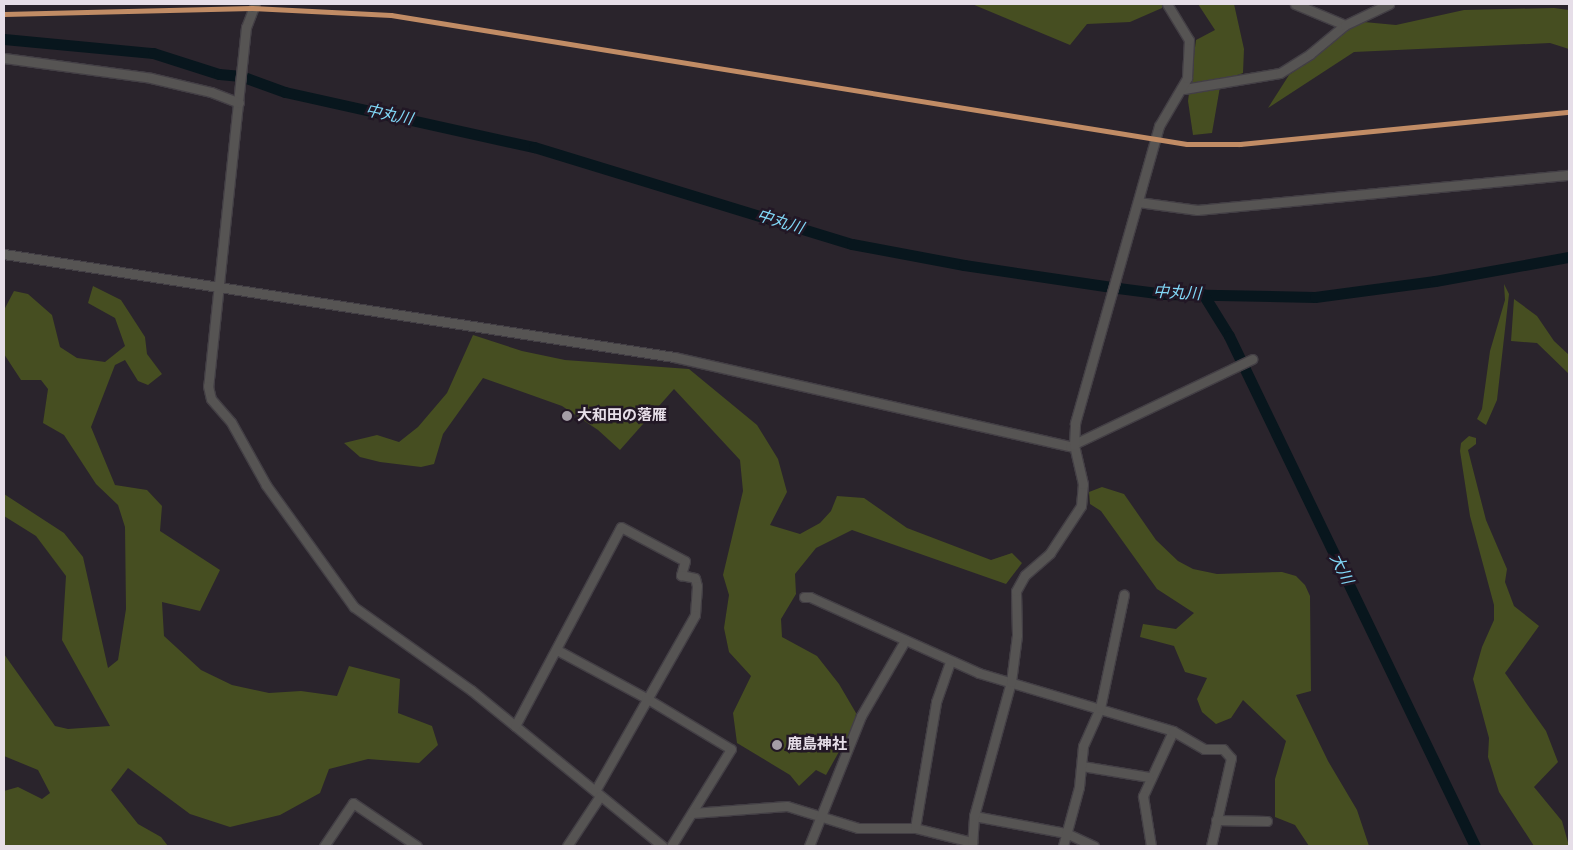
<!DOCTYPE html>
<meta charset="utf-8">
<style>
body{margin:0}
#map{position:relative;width:1573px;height:850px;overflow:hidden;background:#2a242c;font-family:Cabin,"Noto Sans JP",sans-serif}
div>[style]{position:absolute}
.forest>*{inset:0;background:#464e21}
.river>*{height:11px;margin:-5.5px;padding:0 5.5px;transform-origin:5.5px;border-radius:5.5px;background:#08161d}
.roads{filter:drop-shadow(1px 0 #433f45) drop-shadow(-1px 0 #433f45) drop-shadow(0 1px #433f45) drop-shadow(0 -1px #433f45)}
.minor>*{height:9px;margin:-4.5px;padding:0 4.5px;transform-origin:4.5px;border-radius:4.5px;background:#565453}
.rail-1>*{height:5px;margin:-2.5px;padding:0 2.5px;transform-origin:2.5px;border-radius:2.5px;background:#c18c65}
.dots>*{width:14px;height:14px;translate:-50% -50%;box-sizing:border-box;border:2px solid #221725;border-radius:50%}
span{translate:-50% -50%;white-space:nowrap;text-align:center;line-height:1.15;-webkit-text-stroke:5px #221725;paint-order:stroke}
.poi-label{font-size:15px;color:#e6dee8;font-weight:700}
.left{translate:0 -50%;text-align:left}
.water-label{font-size:16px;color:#81d8f7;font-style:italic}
.frame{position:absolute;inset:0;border:5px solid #e6dee8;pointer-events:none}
</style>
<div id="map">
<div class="forest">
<div style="clip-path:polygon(972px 4px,1162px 4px,1162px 8px,1130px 22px,1087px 24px,1070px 45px)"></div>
<div style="clip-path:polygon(1198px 4px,1234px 4px,1244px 49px,1243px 73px,1221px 81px,1212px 133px,1193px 135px,1188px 101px,1196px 40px,1215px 30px)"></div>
<div style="clip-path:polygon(1554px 8px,1569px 10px,1569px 49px,1550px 43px,1354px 52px,1268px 108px,1289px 75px,1318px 55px,1345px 30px,1364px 22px,1396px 25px,1464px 10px)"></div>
<div style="clip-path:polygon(1504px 284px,1509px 294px,1497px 400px,1486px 425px,1477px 419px,1482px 409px,1490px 351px,1505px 300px)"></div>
<div style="clip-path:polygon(93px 286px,121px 300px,145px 337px,147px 354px,162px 374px,148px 385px,138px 381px,125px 360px,115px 365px,91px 427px,115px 485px,147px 490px,162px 506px,160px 531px,220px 570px,200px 611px,162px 602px,164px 636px,201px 670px,232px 685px,269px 693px,301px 691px,337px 696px,349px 666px,400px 679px,398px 713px,432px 726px,438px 745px,419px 763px,368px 759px,329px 769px,320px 793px,280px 815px,230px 827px,190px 814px,128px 768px,111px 790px,138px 824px,161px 837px,168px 846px,4px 846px,4px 791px,18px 787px,42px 799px,50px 793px,38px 770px,4px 756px,4px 654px,55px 726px,68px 729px,110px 726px,62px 640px,66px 576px,36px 536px,4px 516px,4px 494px,64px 533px,83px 557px,108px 668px,118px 660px,126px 609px,125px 527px,118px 505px,96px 484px,64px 435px,43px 423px,48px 389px,41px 380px,21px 380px,4px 354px,4px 310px,14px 291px,28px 294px,52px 315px,60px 347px,77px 358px,105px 362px,125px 346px,115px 318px,88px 303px)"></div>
<div style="clip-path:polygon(1514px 299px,1537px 316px,1554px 341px,1569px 355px,1569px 374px,1537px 343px,1511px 341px)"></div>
<div style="clip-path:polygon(473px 335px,522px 351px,565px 360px,689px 369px,757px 425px,778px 459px,787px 492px,770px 525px,800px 534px,820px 523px,831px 511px,837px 496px,864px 498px,907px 528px,991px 560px,1012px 553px,1022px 563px,1006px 584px,852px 530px,816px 548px,795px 574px,796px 594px,781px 619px,782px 637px,817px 656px,839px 684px,856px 713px,855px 723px,826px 775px,816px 770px,799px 786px,790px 775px,737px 743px,733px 713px,751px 676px,729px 652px,724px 628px,729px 595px,723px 575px,743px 491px,740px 460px,674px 389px,620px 450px,598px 430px,562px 406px,483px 378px,443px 434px,434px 464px,421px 467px,380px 462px,360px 457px,344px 443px,377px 435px,399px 442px,418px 427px,447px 393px)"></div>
<div style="clip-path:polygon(1469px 436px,1476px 438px,1476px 444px,1468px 450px,1486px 520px,1507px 569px,1505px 582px,1514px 606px,1539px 626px,1505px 673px,1546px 731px,1558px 762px,1534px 787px,1562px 821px,1569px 846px,1534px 846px,1499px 792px,1488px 757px,1489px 738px,1473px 679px,1482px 647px,1494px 620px,1494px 605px,1470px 516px,1460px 451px,1461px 443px)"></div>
<div style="clip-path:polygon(1102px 487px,1124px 494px,1156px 540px,1178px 561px,1193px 569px,1217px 574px,1282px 572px,1296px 576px,1305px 585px,1310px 596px,1311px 691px,1296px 695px,1328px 761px,1357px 810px,1369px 846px,1309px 846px,1295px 825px,1275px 817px,1275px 779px,1286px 741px,1243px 700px,1231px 718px,1216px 724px,1202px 712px,1197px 699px,1207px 678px,1185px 672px,1174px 646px,1140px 637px,1143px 624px,1176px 629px,1194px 613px,1157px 589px,1101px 511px,1090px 504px,1089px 492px)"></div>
</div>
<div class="river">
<div style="left:4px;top:39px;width:150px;rotate:5.4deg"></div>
<div style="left:153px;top:53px;width:69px;rotate:17.7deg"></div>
<div style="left:219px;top:74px;width:22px;rotate:5deg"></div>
<div style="left:241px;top:76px;width:47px;rotate:20deg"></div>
<div style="left:285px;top:92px;width:255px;rotate:12.5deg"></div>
<div style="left:534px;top:147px;width:332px;rotate:17deg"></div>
<div style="left:852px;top:244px;width:114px;rotate:10.6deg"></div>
<div style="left:964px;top:265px;width:156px;rotate:8.5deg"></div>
<div style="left:1118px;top:288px;width:47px;rotate:7.3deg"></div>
<div style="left:1165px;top:294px;width:150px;rotate:1.1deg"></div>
<div style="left:1315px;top:297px;width:121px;rotate:-7.6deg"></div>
<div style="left:1435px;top:281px;width:136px;rotate:-10.2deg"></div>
<div style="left:1203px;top:294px;width:49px;rotate:58.2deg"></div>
<div style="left:1229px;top:336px;width:566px;rotate:64.25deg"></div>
</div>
<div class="roads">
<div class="minor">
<div style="left:255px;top:4px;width:25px;rotate:111deg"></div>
<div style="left:246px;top:27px;width:361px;rotate:96deg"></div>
<div style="left:208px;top:386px;width:13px;rotate:77deg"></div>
<div style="left:211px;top:399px;width:30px;rotate:49deg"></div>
<div style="left:231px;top:422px;width:72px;rotate:60.9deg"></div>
<div style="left:266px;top:485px;width:150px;rotate:54.2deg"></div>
<div style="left:354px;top:607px;width:143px;rotate:35.4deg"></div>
<div style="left:471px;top:690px;width:247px;rotate:39.2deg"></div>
<div style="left:1295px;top:4px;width:54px;rotate:22.8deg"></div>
<div style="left:4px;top:58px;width:148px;rotate:7.7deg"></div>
<div style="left:151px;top:78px;width:62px;rotate:13.1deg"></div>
<div style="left:211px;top:92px;width:30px;rotate:21deg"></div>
<div style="left:1184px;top:89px;width:97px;rotate:-9.5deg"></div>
<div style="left:1280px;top:73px;width:36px;rotate:-32deg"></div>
<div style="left:1310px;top:54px;width:45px;rotate:-39.6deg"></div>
<div style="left:1345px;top:25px;width:49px;rotate:-25.5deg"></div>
<div style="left:1138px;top:202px;width:60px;rotate:7.7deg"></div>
<div style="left:1197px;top:210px;width:374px;rotate:-5.4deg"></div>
<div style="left:4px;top:254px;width:678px;rotate:8.74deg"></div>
<div style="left:674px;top:357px;width:406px;rotate:12.7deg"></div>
<div style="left:1070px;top:446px;width:202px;rotate:-25.5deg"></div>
<div style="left:804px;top:597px;width:6px"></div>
<div style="left:810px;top:597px;width:185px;rotate:24.2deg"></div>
<div style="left:979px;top:673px;width:202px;rotate:16.6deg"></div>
<div style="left:1173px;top:731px;width:72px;rotate:114.8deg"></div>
<div style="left:1143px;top:796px;width:51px;rotate:80.9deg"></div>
<div style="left:557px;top:650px;width:101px;rotate:28.3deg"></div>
<div style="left:646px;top:698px;width:99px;rotate:31deg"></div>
<div style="left:731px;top:749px;width:114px;rotate:121.7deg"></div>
<div style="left:515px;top:726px;width:225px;rotate:-62deg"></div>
<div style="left:621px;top:527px;width:72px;rotate:28deg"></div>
<div style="left:685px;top:561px;width:15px;rotate:106deg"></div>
<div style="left:681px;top:575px;width:14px;rotate:12deg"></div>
<div style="left:695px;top:578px;width:8px;rotate:76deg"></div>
<div style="left:697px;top:586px;width:29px;rotate:94deg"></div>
<div style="left:695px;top:615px;width:202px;rotate:119.6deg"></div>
<div style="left:1173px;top:731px;width:36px;rotate:30deg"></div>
<div style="left:1204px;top:749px;width:19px"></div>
<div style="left:1223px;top:749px;width:12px;rotate:48deg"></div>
<div style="left:1231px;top:758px;width:90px;rotate:102.8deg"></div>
<div style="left:1082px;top:766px;width:68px;rotate:9.3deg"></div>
<div style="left:692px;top:813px;width:95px;rotate:-4.2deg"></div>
<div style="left:787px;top:806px;width:74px;rotate:17.2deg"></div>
<div style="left:858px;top:828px;width:57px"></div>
<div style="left:915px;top:828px;width:59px;rotate:13.8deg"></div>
<div style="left:974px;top:816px;width:94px;rotate:10.5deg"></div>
<div style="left:1066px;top:833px;width:31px;rotate:25deg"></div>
<div style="left:1216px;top:820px;width:51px;rotate:1.1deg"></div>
<div style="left:915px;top:828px;width:128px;rotate:-80.5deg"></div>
<div style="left:936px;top:702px;width:42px;rotate:-70.7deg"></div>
<div style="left:324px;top:846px;width:52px;rotate:-56deg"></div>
<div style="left:353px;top:803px;width:77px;rotate:33.9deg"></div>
<div style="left:567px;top:846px;width:60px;rotate:-56.6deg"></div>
<div style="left:809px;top:846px;width:140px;rotate:-68.2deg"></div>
<div style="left:861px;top:716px;width:86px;rotate:-59.8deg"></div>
<div style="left:972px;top:846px;width:30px;rotate:-86deg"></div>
<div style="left:974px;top:816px;width:139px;rotate:-74.6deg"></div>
<div style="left:1011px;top:682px;width:47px;rotate:-82.7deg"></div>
<div style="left:1017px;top:635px;width:44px;rotate:-91.3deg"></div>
<div style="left:1016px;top:591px;width:18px;rotate:-61deg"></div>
<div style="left:1025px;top:575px;width:33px;rotate:-41deg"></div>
<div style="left:1050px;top:553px;width:56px;rotate:-56.6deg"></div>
<div style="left:1081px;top:506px;width:22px;rotate:-85deg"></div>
<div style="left:1083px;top:484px;width:40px;rotate:-103deg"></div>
<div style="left:1074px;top:445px;width:22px;rotate:-87deg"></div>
<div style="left:1075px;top:423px;width:309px;rotate:-74.2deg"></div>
<div style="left:1159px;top:126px;width:56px;rotate:-59.7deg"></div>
<div style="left:1187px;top:78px;width:38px;rotate:-87deg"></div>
<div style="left:1189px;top:40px;width:42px;rotate:-121.4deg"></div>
<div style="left:1063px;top:846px;width:61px;rotate:-74.8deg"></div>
<div style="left:1079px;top:787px;width:41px;rotate:-84.4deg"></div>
<div style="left:1083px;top:746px;width:42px;rotate:-65.9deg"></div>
<div style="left:1100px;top:708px;width:116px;rotate:-78.1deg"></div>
</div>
</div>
<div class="rail-1">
<div style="left:4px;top:14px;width:248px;rotate:-1.4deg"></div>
<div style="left:252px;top:8px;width:139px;rotate:2.9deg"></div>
<div style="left:391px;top:15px;width:806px;rotate:9.21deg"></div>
<div style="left:1187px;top:144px;width:53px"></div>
<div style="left:1240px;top:144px;width:331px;rotate:-5.6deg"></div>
</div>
<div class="dots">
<div style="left:567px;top:416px;background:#a49da6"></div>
<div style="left:777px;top:745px;background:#a49da6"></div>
</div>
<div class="poi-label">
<span class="left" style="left:577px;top:416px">大和田の落雁</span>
<span class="left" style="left:787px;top:745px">鹿島神社</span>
</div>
<div class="water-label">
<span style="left:389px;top:115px;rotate:12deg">中丸川</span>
<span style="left:780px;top:222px;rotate:17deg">中丸川</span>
<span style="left:1177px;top:293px;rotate:3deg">中丸川</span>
<span style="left:1341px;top:569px;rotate:64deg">大川</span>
</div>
<div class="frame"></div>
</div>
